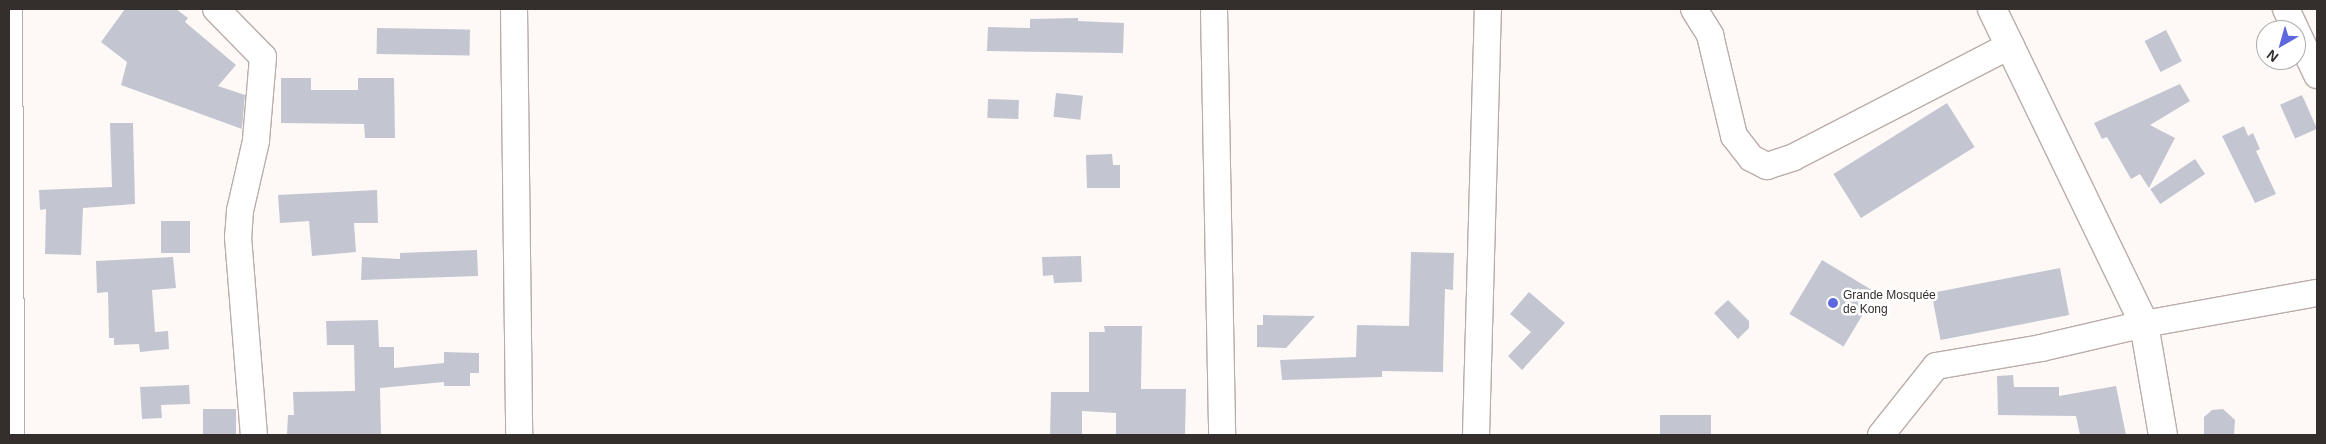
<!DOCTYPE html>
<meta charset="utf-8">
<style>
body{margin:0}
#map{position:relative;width:2326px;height:444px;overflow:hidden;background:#fef9f7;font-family:Helvetica,sans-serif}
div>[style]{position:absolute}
.building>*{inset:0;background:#c3c6d1;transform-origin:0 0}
.roads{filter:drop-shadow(1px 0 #baada9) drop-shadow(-1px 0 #baada9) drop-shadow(0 1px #baada9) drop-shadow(0 -1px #baada9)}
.minor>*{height:26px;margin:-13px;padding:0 13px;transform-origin:13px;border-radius:13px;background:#fff}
.secondary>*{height:28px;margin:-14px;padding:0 14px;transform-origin:14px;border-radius:14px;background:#fff}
.dots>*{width:14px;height:14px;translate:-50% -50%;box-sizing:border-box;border:2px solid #fff;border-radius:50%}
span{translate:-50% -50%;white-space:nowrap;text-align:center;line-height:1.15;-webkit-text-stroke:5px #fff;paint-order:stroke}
.poi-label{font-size:12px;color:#342f2d}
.left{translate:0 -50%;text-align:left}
.frame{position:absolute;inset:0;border:10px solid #342f2d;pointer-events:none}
.north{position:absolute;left:2256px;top:20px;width:50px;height:50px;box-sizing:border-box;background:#fff;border:1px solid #aeacab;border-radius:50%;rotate:218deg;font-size:14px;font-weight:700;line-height:20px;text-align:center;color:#342f2d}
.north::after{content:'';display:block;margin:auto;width:18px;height:22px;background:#5d67df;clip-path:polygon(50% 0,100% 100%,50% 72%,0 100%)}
</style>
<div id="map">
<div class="building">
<div style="clip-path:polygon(125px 9px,176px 9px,188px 18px,185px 22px,236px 65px,218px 86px,245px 95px,242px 129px,121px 85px,127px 62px,101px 42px)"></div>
<div style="clip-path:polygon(1078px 18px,1078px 21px,1124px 23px,1123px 53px,987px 51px,988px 27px,1030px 28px,1030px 19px)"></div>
<div style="left:377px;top:28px;width:93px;height:26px;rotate:1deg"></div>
<div style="left:2166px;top:30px;width:35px;height:24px;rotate:63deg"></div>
<div style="clip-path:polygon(281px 78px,311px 78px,311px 90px,358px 90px,358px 78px,394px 78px,395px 138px,365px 138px,364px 124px,281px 123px)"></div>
<div style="clip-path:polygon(2180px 84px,2190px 101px,2150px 125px,2175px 138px,2149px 188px,2140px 174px,2131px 179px,2107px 137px,2102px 139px,2094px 123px)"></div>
<div style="left:1056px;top:93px;width:27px;height:24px;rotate:6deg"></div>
<div style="left:2302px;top:95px;width:37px;height:24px;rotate:66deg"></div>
<div style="left:988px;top:99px;width:31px;height:19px;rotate:2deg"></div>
<div style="left:1947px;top:103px;width:52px;height:134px;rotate:58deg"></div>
<div style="clip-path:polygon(110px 123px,133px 123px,135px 204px,83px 208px,81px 255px,45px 254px,46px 209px,40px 210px,39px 190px,112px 187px)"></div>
<div style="clip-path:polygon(2244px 126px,2248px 136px,2253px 133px,2260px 149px,2256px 151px,2276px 194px,2255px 203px,2222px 136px)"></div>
<div style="clip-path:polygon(1112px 154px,1113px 165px,1120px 165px,1120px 188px,1087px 188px,1086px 155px)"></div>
<div style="left:2195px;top:159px;width:18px;height:54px;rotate:56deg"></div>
<div style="clip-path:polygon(377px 190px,378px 223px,354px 223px,356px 252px,312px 256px,309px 221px,280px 223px,278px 195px)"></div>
<div style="left:161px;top:221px;width:29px;height:32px"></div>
<div style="clip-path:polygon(477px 250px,478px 276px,361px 280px,362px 257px,400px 259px,400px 253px)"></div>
<div style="clip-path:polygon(1411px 252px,1454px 253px,1453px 290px,1445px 289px,1443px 372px,1382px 371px,1382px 377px,1282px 380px,1280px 360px,1356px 357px,1357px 325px,1409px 326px)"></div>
<div style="clip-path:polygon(1081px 256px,1082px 282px,1054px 283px,1053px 275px,1043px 276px,1042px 257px)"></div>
<div style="clip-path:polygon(173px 257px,176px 288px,152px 290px,155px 332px,168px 331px,169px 349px,140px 352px,139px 344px,114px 345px,114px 338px,109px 338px,108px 292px,97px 293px,96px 261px)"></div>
<div style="left:1822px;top:260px;width:63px;height:63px;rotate:31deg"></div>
<div style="left:2060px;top:268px;width:48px;height:131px;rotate:79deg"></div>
<div style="clip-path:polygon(1529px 292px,1565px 323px,1522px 370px,1508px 356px,1531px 332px,1510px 314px)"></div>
<div style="clip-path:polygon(1728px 300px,1749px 321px,1749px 328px,1738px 339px,1714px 313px)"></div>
<div style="clip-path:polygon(1263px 315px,1315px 316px,1286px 348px,1257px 347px,1257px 325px,1263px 325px)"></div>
<div style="clip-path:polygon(378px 320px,379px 347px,394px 347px,394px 368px,444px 363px,444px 352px,479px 353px,479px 373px,470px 373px,470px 386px,444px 386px,444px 382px,380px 388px,381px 435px,287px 435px,288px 415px,294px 415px,293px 392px,355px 391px,354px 345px,327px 345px,326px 321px)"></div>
<div style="clip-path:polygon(1104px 326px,1142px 326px,1141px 389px,1186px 389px,1185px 435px,1116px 435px,1116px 413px,1082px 411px,1082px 435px,1050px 435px,1051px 392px,1089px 392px,1089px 332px,1105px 332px)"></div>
<div style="clip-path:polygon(2013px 375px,2014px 387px,2059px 387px,2059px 396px,2116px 386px,2126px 435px,2080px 435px,2076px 416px,1998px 415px,1997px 376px)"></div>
<div style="clip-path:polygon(189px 385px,190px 404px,161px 405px,162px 418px,142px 419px,140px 387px)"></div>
<div style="left:203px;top:409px;width:33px;height:26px"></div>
<div style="clip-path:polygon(2223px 409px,2235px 420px,2234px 435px,2204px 435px,2204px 417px,2212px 410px)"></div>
<div style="left:1711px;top:415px;width:20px;height:51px;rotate:90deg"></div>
</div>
<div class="roads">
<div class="minor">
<div style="left:9px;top:9px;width:426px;rotate:89.7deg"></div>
<div style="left:216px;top:9px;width:67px;rotate:45.6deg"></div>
<div style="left:263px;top:57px;width:84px;rotate:94.8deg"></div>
<div style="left:256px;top:141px;width:72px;rotate:102.9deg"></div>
<div style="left:240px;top:211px;width:26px;rotate:94deg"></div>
<div style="left:238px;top:237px;width:199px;rotate:85.4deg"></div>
<div style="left:514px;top:9px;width:426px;rotate:89.3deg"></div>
<div style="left:1214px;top:9px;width:426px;rotate:88.9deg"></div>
<div style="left:1694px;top:9px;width:31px;rotate:58deg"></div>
<div style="left:1710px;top:35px;width:104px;rotate:76.6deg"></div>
<div style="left:1734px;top:136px;width:28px;rotate:52deg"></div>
<div style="left:1751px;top:158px;width:18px;rotate:27deg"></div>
<div style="left:1767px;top:166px;width:28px;rotate:-18deg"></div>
<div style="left:1794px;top:157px;width:244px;rotate:-27.3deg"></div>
<div style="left:2286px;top:9px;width:73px;rotate:64.8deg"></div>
<div style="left:1476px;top:435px;width:426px;rotate:-88.4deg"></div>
<div style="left:1881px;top:435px;width:88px;rotate:-51.4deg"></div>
<div style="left:1936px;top:366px;width:107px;rotate:-9.7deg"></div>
<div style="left:2041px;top:348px;width:106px;rotate:-13.1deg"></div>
<div style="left:2144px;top:324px;width:176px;rotate:-10.2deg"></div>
</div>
<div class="secondary">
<div style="left:1992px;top:9px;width:350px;rotate:64.2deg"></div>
<div style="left:2144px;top:324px;width:113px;rotate:80.3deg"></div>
</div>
</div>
<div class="dots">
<div style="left:1833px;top:303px;background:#5d67df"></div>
</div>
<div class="poi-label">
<span class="left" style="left:1843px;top:303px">Grande Mosquée<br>de Kong</span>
</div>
<div class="frame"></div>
<div class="north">N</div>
</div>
